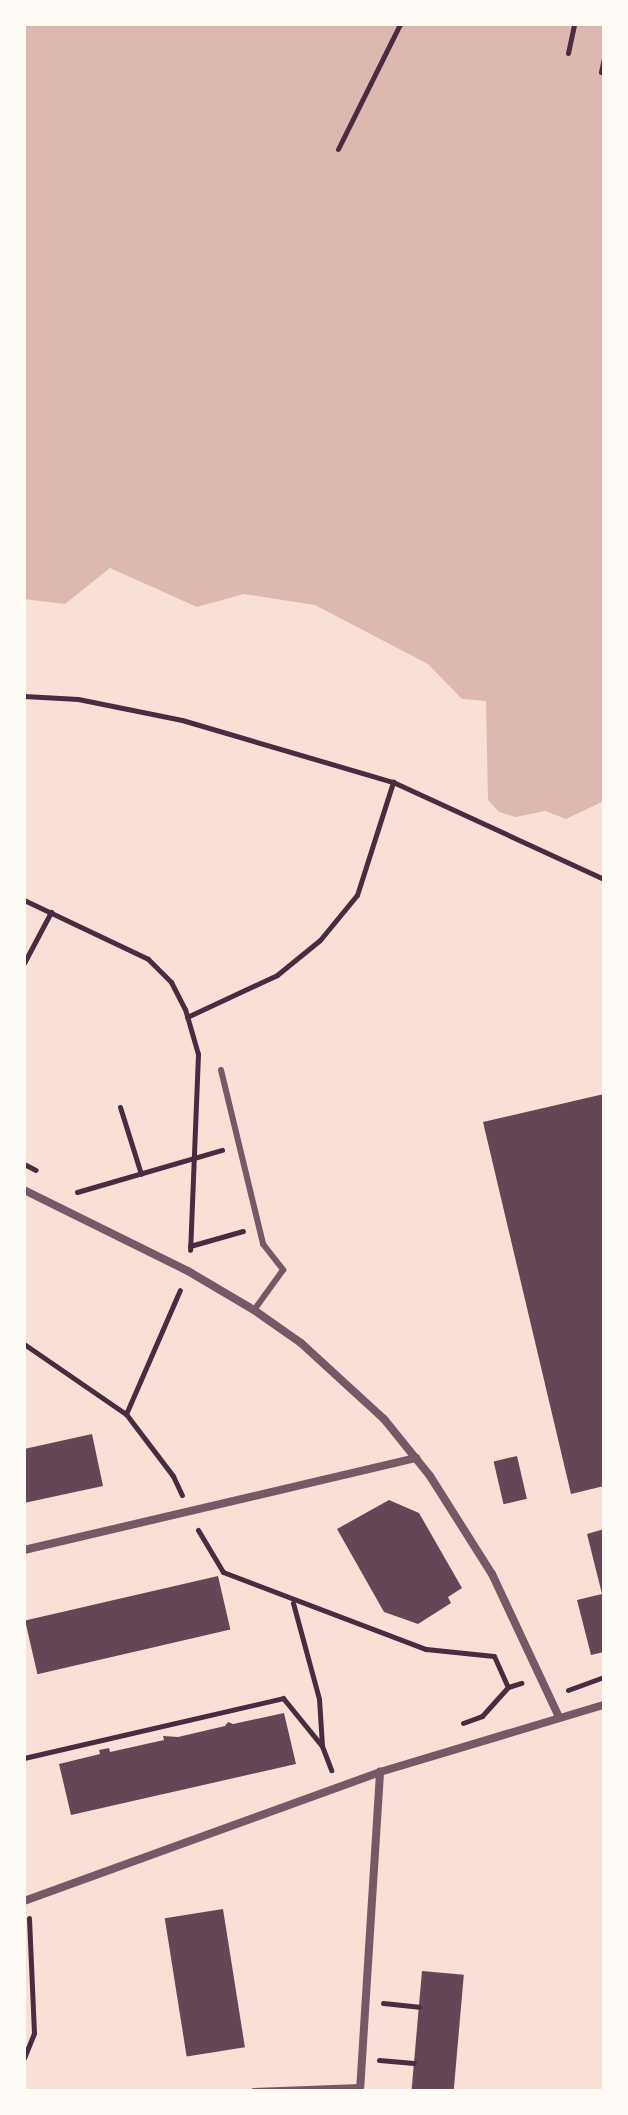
<!DOCTYPE html>
<style>
body{margin:0}
#map{position:relative;width:628px;height:2115px;overflow:hidden;background:#f7e1d7;font-family:"Zilla Slab",serif}
div>[style]{position:absolute}
.water>*{inset:0;background:#dcb8b0}
.building>*{inset:0;background:#644757;transform-origin:0 0}
.path>*{height:5px;margin:-2.5px;padding:0 2.5px;transform-origin:2.5px;border-radius:2.5px;background:#4a2c40}
.service>*{height:6px;margin:-3px;padding:0 3px;transform-origin:3px;border-radius:3px;background:#755966}
.minor>*{height:8px;margin:-4px;padding:0 4px;transform-origin:4px;border-radius:4px;background:#755966}
span{translate:-50% -50%;white-space:nowrap;text-align:center;line-height:1.15;-webkit-text-stroke:8px #fffaf5;paint-order:stroke}
.frame{position:absolute;inset:0;border:26px solid #fffaf5;pointer-events:none}
</style>
<div id="map">
<div class="water">
<div style="clip-path:polygon(24px 24px,604px 24px,604px 801px,566px 819px,545px 811px,516px 817px,499px 812px,488px 800px,486px 701px,462px 699px,428px 664px,315px 605px,244px 594px,197px 607px,110px 568px,65px 604px,24px 599px)"></div>
</div>
<div class="building">
<div style="clip-path:polygon(604px 1094px,604px 1486px,571px 1494px,483px 1122px)"></div>
<div style="clip-path:polygon(92px 1434px,103px 1486px,24px 1503px,24px 1449px)"></div>
<div style="left:517px;top:1456px;width:44px;height:24px;rotate:77deg"></div>
<div style="clip-path:polygon(389px 1500px,419px 1513px,462px 1588px,448px 1597px,451px 1603px,418px 1624px,384px 1612px,337px 1529px)"></div>
<div style="clip-path:polygon(604px 1529px,604px 1652px,591px 1655px,577px 1600px,602px 1594px,587px 1534px)"></div>
<div style="left:218px;top:1576px;width:55px;height:198px;rotate:77deg"></div>
<div style="clip-path:polygon(284px 1713px,296px 1764px,71px 1815px,59px 1764px,100px 1754px,99px 1750px,109px 1748px,110px 1752px,164px 1740px,163px 1736px,178px 1737px,225px 1726px,228px 1722px,233px 1724px)"></div>
<div style="left:223px;top:1909px;width:140px;height:59px;rotate:81deg"></div>
<div style="left:422px;top:1971px;width:42px;height:121px;rotate:5deg"></div>
</div>
<div class="path">
<div style="left:568px;top:53px;width:30px;rotate:-78deg"></div>
<div style="left:601px;top:72px;width:14px;rotate:-78deg"></div>
<div style="left:338px;top:149px;width:140px;rotate:-63.6deg"></div>
<div style="left:24px;top:696px;width:54px;rotate:3.2deg"></div>
<div style="left:78px;top:699px;width:106px;rotate:11.4deg"></div>
<div style="left:182px;top:720px;width:220px;rotate:16.4deg"></div>
<div style="left:393px;top:782px;width:232px;rotate:24.7deg"></div>
<div style="left:24px;top:900px;width:137px;rotate:25.4deg"></div>
<div style="left:148px;top:959px;width:33px;rotate:45deg"></div>
<div style="left:171px;top:982px;width:30px;rotate:63deg"></div>
<div style="left:185px;top:1009px;width:47px;rotate:73.9deg"></div>
<div style="left:198px;top:1054px;width:196px;rotate:92.3deg"></div>
<div style="left:24px;top:963px;width:58px;rotate:-62.1deg"></div>
<div style="left:187px;top:1017px;width:99px;rotate:-25deg"></div>
<div style="left:277px;top:975px;width:55px;rotate:-39.1deg"></div>
<div style="left:320px;top:940px;width:58px;rotate:-50.6deg"></div>
<div style="left:357px;top:895px;width:119px;rotate:-72.3deg"></div>
<div style="left:120px;top:1107px;width:70px;rotate:72.6deg"></div>
<div style="left:24px;top:1164px;width:13px;rotate:27deg"></div>
<div style="left:77px;top:1192px;width:151px;rotate:-16.2deg"></div>
<div style="left:190px;top:1246px;width:55px;rotate:-15.8deg"></div>
<div style="left:24px;top:1344px;width:124px;rotate:34.5deg"></div>
<div style="left:126px;top:1414px;width:78px;rotate:52.8deg"></div>
<div style="left:173px;top:1476px;width:21px;rotate:65deg"></div>
<div style="left:126px;top:1414px;width:135px;rotate:-66.5deg"></div>
<div style="left:198px;top:1530px;width:49px;rotate:59.2deg"></div>
<div style="left:223px;top:1572px;width:217px;rotate:20.8deg"></div>
<div style="left:426px;top:1649px;width:68px;rotate:5.9deg"></div>
<div style="left:494px;top:1656px;width:34px;rotate:66deg"></div>
<div style="left:508px;top:1687px;width:14px;rotate:-17deg"></div>
<div style="left:293px;top:1603px;width:99px;rotate:74.8deg"></div>
<div style="left:319px;top:1699px;width:46px;rotate:86.3deg"></div>
<div style="left:568px;top:1690px;width:38px;rotate:-20deg"></div>
<div style="left:463px;top:1723px;width:20px;rotate:-20deg"></div>
<div style="left:482px;top:1716px;width:39px;rotate:-48deg"></div>
<div style="left:24px;top:1758px;width:266px;rotate:-13deg"></div>
<div style="left:283px;top:1698px;width:62px;rotate:50.9deg"></div>
<div style="left:322px;top:1746px;width:26px;rotate:69deg"></div>
<div style="left:383px;top:2003px;width:36px;rotate:6deg"></div>
<div style="left:24px;top:2058px;width:27px;rotate:-68deg"></div>
<div style="left:34px;top:2033px;width:115px;rotate:-92.5deg"></div>
<div style="left:379px;top:2060px;width:35px;rotate:5deg"></div>
</div>
<div class="service">
<div style="left:221px;top:1070px;width:179px;rotate:76.4deg"></div>
<div style="left:263px;top:1244px;width:33px;rotate:52deg"></div>
<div style="left:283px;top:1270px;width:49px;rotate:125.9deg"></div>
<div style="left:254px;top:2091px;width:106px;rotate:-2.2deg"></div>
</div>
<div class="minor">
<div style="left:24px;top:1190px;width:183px;rotate:26.3deg"></div>
<div style="left:188px;top:1271px;width:77px;rotate:30.6deg"></div>
<div style="left:254px;top:1310px;width:57px;rotate:35.1deg"></div>
<div style="left:301px;top:1343px;width:113px;rotate:42.5deg"></div>
<div style="left:384px;top:1419px;width:73px;rotate:51.1deg"></div>
<div style="left:430px;top:1476px;width:116px;rotate:57.7deg"></div>
<div style="left:492px;top:1574px;width:158px;rotate:64.9deg"></div>
<div style="left:24px;top:1550px;width:403px;rotate:-13.2deg"></div>
<div style="left:24px;top:1901px;width:379px;rotate:-19.9deg"></div>
<div style="left:380px;top:1772px;width:234px;rotate:-16.7deg"></div>
<div style="left:360px;top:2091px;width:320px;rotate:-86.4deg"></div>
</div>
<div class="frame"></div>
</div>
